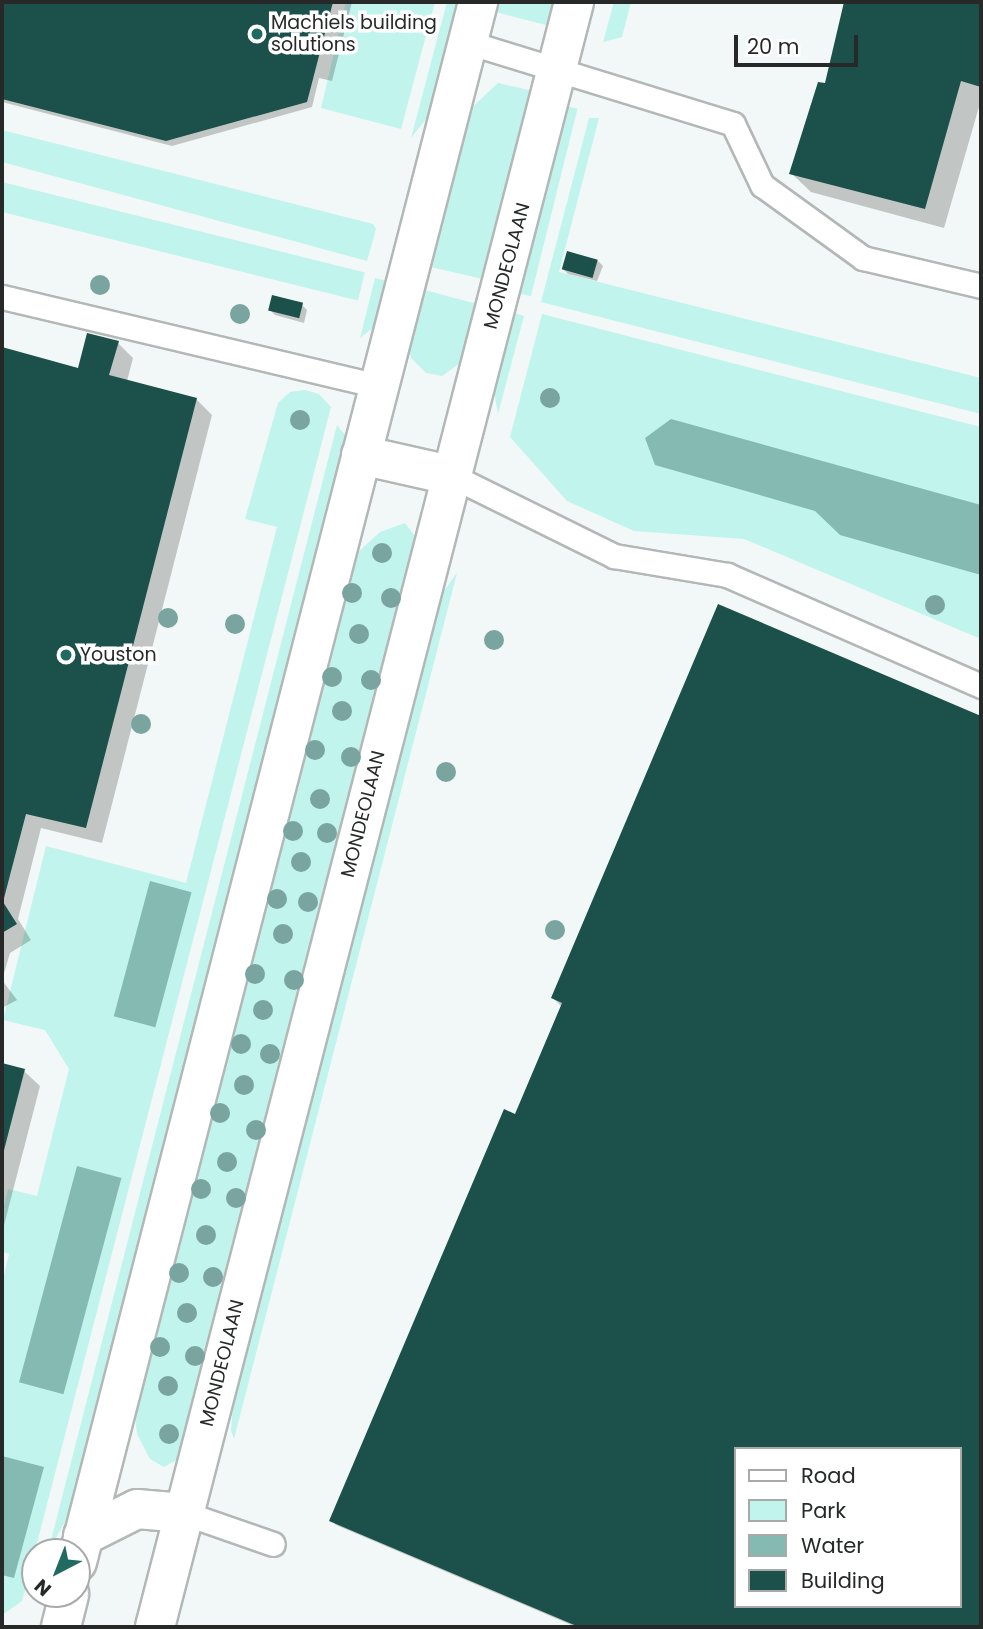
<!DOCTYPE html>
<style>
body{margin:0}
#map{position:relative;width:983px;height:1629px;overflow:hidden;background:#f2f8f7;font-family:Poppins,sans-serif}
div>[style]{position:absolute}
.green>*{inset:0;background:#c1f4ec;transform-origin:0 0}
.water>*{inset:0;background:#84bab2;transform-origin:0 0}
.shadow>*{inset:0;background:#0003}
.building>*{inset:0;background:#1b514a;transform-origin:0 0}
.roads{filter:drop-shadow(2px 0 #b3b8b7) drop-shadow(-2px 0 #b3b8b7) drop-shadow(0 2px #b3b8b7) drop-shadow(0 -2px #b3b8b7)}
.lane>*{height:23px;margin:-11.5px;padding:0 11.5px;transform-origin:11.5px;border-radius:11.5px;background:#fff}
.street>*{height:38px;margin:-19px;padding:0 19px;transform-origin:19px;border-radius:19px;background:#fff}
.trees>*{width:20px;height:20px;margin:-10px;border-radius:50%;background:#79a49f}
.dots>*{width:19px;height:19px;translate:-50% -50%;box-sizing:border-box;border:4px solid #fff;border-radius:50%}
span{translate:-50% -50%;white-space:nowrap;text-align:center;line-height:1.15;-webkit-text-stroke:7px #fff;paint-order:stroke}
.poi-label{font-size:19px;color:#272929}
.left{translate:0 -50%;text-align:left}
.street-label{font-size:19px;color:#272929}
.frame{position:absolute;inset:0;border:4px solid #272929;pointer-events:none}
.legend{position:absolute;left:734px;top:1447px;width:228px;height:161px;box-sizing:border-box;background:#fff;border:2px solid #a9a9a9;margin:0;padding:9px 12px;list-style:none;font-size:21px;color:#272929}
.legend li{display:flex;align-items:center;gap:14px;height:35px}
.legend b{width:35px;border:2px solid #a9a9a9}
.north{position:absolute;left:21px;top:1538px;width:70px;height:70px;box-sizing:border-box;background:#fff;border:2px solid #a9a9a9;border-radius:50%;rotate:222deg;font-size:19px;font-weight:700;line-height:28px;text-align:center;color:#272929}
.north::after{content:'';display:block;margin:auto;width:24px;height:32px;background:#216a61;clip-path:polygon(50% 0,100% 100%,50% 72%,0 100%)}
.scale{position:absolute;left:734px;top:35px;width:124px;height:32px;box-sizing:border-box;border:4px solid #272929;border-top:0;padding-left:9px;font-size:21px;line-height:24px;white-space:nowrap;color:#272929;-webkit-text-stroke:5px #fff;paint-order:stroke}
</style>
<div id="map">
<div class="green">
<div style="clip-path:polygon(346px 2px,435px 2px,401px 129px,321px 108px)"></div>
<div style="clip-path:polygon(447px 2px,462px 2px,430px 114px,411px 138px)"></div>
<div style="clip-path:polygon(494px 2px,556px 2px,550px 26px,492px 11px)"></div>
<div style="clip-path:polygon(614px 2px,631px 2px,622px 37px,603px 42px)"></div>
<div style="clip-path:polygon(498px 83px,533px 91px,483px 279px,426px 266px,467px 112px)"></div>
<div style="left:562px;top:105px;width:16px;height:193px;rotate:14deg"></div>
<div style="clip-path:polygon(589px 118px,599px 118px,559px 272px,981px 378px,981px 414px,541px 302px)"></div>
<div style="clip-path:polygon(2px 130px,373px 224px,376px 229px,367px 261px,2px 162px)"></div>
<div style="left:2px;top:182px;width:374px;height:29px;rotate:14deg"></div>
<div style="clip-path:polygon(375px 278px,392px 282px,378px 324px,360px 338px)"></div>
<div style="clip-path:polygon(421px 289px,481px 305px,463px 361px,442px 376px,426px 373px,411px 358px,406px 339px)"></div>
<div style="clip-path:polygon(508px 311px,524px 316px,498px 414px,494px 391px,495px 366px)"></div>
<div style="clip-path:polygon(542px 314px,981px 427px,981px 639px,744px 539px,634px 531px,567px 501px,510px 437px)"></div>
<div style="clip-path:polygon(305px 390px,319px 394px,331px 407px,22px 1601px,5px 1613px,2px 1612px,2px 1284px,9px 1254px,2px 1252px,2px 1215px,8px 1189px,37px 1196px,69px 1069px,45px 1030px,3px 1020px,46px 846px,186px 883px,277px 527px,245px 519px,278px 403px,290px 392px)"></div>
<div style="clip-path:polygon(337px 425px,349px 440px,74px 1506px,48px 1552px)"></div>
<div style="clip-path:polygon(405px 523px,417px 539px,182px 1457px,164px 1467px,150px 1459px,137px 1434px,134px 1404px,340px 593px,356px 554px,380px 532px)"></div>
<div style="clip-path:polygon(457px 573px,234px 1439px,231px 1430px,236px 1369px,427px 627px,441px 595px)"></div>
</div>
<div class="water">
<div style="clip-path:polygon(671px 419px,981px 505px,981px 575px,840px 535px,815px 511px,655px 465px,645px 438px)"></div>
<div style="left:150px;top:881px;width:43px;height:140px;rotate:15deg"></div>
<div style="left:77px;top:1166px;width:46px;height:224px;rotate:15deg"></div>
<div style="clip-path:polygon(2px 1456px,44px 1467px,14px 1578px,2px 1575px)"></div>
</div>
<div class="shadow">
<div style="clip-path:polygon(2px 2px,352px 2px,332px 81px,319px 78px,312px 107px,172px 146px,2px 102px)"></div>
<div style="clip-path:polygon(846px 2px,981px 2px,981px 100px,944px 228px,811px 192px,791px 173px,826px 85px)"></div>
<div style="clip-path:polygon(598px 261px,603px 266px,597px 281px,568px 274px,563px 269px)"></div>
<div style="clip-path:polygon(302px 305px,307px 310px,304px 323px,275px 315px,270px 310px)"></div>
<div style="clip-path:polygon(118px 343px,133px 358px,127px 381px,196px 399px,212px 415px,102px 843px,41px 828px,18px 919px,31px 940px,10px 953px,2px 980px,17px 1000px,2px 1008px,2px 349px,79px 370px)"></div>
<div style="clip-path:polygon(evenodd,719px 607px,981px 718px,981px 1627px,576px 1627px,336px 1525px,331px 1520px,516px 1116px,562px 1007px,553px 998px,719px 607px,736px 1449px,960px 1449px,960px 1606px,736px 1606px,736px 1449px)"></div>
<div style="clip-path:polygon(2px 1065px,24px 1071px,40px 1086px,2px 1233px)"></div>
</div>
<div class="building">
<div style="clip-path:polygon(2px 2px,333px 2px,307px 102px,166px 141px,2px 99px)"></div>
<div style="clip-path:polygon(844px 2px,981px 2px,981px 87px,961px 81px,925px 209px,789px 174px,818px 82px,825px 83px)"></div>
<div style="left:567px;top:251px;width:32px;height:19px;rotate:16deg"></div>
<div style="left:272px;top:295px;width:32px;height:16px;rotate:14deg"></div>
<div style="clip-path:polygon(87px 333px,119px 341px,109px 375px,197px 398px,86px 828px,26px 814px,3px 902px,17px 924px,2px 933px,2px 347px,78px 368px)"></div>
<div style="clip-path:polygon(evenodd,718px 604px,981px 716px,981px 1627px,579px 1627px,329px 1521px,504px 1109px,515px 1114px,562px 1003px,551px 998px,718px 604px,736px 1449px,960px 1449px,960px 1606px,736px 1606px,736px 1449px)"></div>
<div style="clip-path:polygon(2px 1063px,25px 1069px,3px 1154px,2px 1154px)"></div>
</div>
<div class="roads">
<div class="lane">
<div style="left:467px;top:42px;width:278px;rotate:17.1deg"></div>
<div style="left:733px;top:124px;width:68px;rotate:64.6deg"></div>
<div style="left:762px;top:185px;width:125px;rotate:35.9deg"></div>
<div style="left:863px;top:258px;width:121px;rotate:13.3deg"></div>
<div style="left:2px;top:297px;width:387px;rotate:13.3deg"></div>
<div style="left:450px;top:475px;width:183px;rotate:26.3deg"></div>
<div style="left:614px;top:556px;width:115px;rotate:9.5deg"></div>
<div style="left:727px;top:575px;width:277px;rotate:23.6deg"></div>
<div style="left:184px;top:1513px;width:94px;rotate:19.2deg"></div>
</div>
<div class="street">
<div style="left:361px;top:455px;width:91px;rotate:12.7deg"></div>
<div style="left:83px;top:1536px;width:60px;rotate:-26.6deg"></div>
<div style="left:137px;top:1509px;width:47px;rotate:4.9deg"></div>
<div style="left:77px;top:1562px;width:1611px;rotate:-75.58deg"></div>
<div style="left:61px;top:1627px;width:34px;rotate:-76deg"></div>
<div style="left:155px;top:1627px;width:1678px;rotate:-75.54deg"></div>
</div>
</div>
<div class="trees">
<div style="left:100px;top:285px"></div>
<div style="left:240px;top:314px"></div>
<div style="left:550px;top:398px"></div>
<div style="left:300px;top:420px"></div>
<div style="left:382px;top:553px"></div>
<div style="left:352px;top:593px"></div>
<div style="left:391px;top:598px"></div>
<div style="left:935px;top:605px"></div>
<div style="left:168px;top:618px"></div>
<div style="left:235px;top:624px"></div>
<div style="left:359px;top:634px"></div>
<div style="left:494px;top:640px"></div>
<div style="left:332px;top:677px"></div>
<div style="left:371px;top:680px"></div>
<div style="left:342px;top:711px"></div>
<div style="left:141px;top:724px"></div>
<div style="left:315px;top:750px"></div>
<div style="left:351px;top:757px"></div>
<div style="left:446px;top:772px"></div>
<div style="left:320px;top:799px"></div>
<div style="left:293px;top:831px"></div>
<div style="left:327px;top:833px"></div>
<div style="left:301px;top:862px"></div>
<div style="left:277px;top:899px"></div>
<div style="left:308px;top:902px"></div>
<div style="left:555px;top:930px"></div>
<div style="left:283px;top:934px"></div>
<div style="left:255px;top:974px"></div>
<div style="left:294px;top:980px"></div>
<div style="left:263px;top:1010px"></div>
<div style="left:241px;top:1044px"></div>
<div style="left:270px;top:1054px"></div>
<div style="left:244px;top:1085px"></div>
<div style="left:220px;top:1113px"></div>
<div style="left:256px;top:1130px"></div>
<div style="left:227px;top:1162px"></div>
<div style="left:201px;top:1189px"></div>
<div style="left:236px;top:1198px"></div>
<div style="left:206px;top:1235px"></div>
<div style="left:179px;top:1273px"></div>
<div style="left:213px;top:1277px"></div>
<div style="left:187px;top:1313px"></div>
<div style="left:160px;top:1347px"></div>
<div style="left:195px;top:1356px"></div>
<div style="left:168px;top:1386px"></div>
<div style="left:169px;top:1434px"></div>
</div>
<div class="dots">
<div style="left:257px;top:34px;background:#216a61"></div>
<div style="left:66px;top:655px;background:#216a61"></div>
</div>
<div class="poi-label">
<span class="left" style="left:271px;top:34px">Machiels building<br>solutions</span>
<span class="left" style="left:80px;top:655px">Youston</span>
</div>
<div class="street-label">
<span style="left:507px;top:266px;rotate:-75deg">MONDEOLAAN</span>
<span style="left:363px;top:814px;rotate:-76deg">MONDEOLAAN</span>
<span style="left:222px;top:1363px;rotate:-76deg">MONDEOLAAN</span>
</div>
<div class="frame"></div>
<ul class="legend">
<li><b style="height:9px;background:#fff"></b>Road</li>
<li><b style="height:19px;background:#c1f4ec"></b>Park</li>
<li><b style="height:19px;background:#84bab2"></b>Water</li>
<li><b style="height:19px;background:#1b514a"></b>Building</li>
</ul>
<div class="north">N</div>
<div class="scale">20 m</div>
</div>
